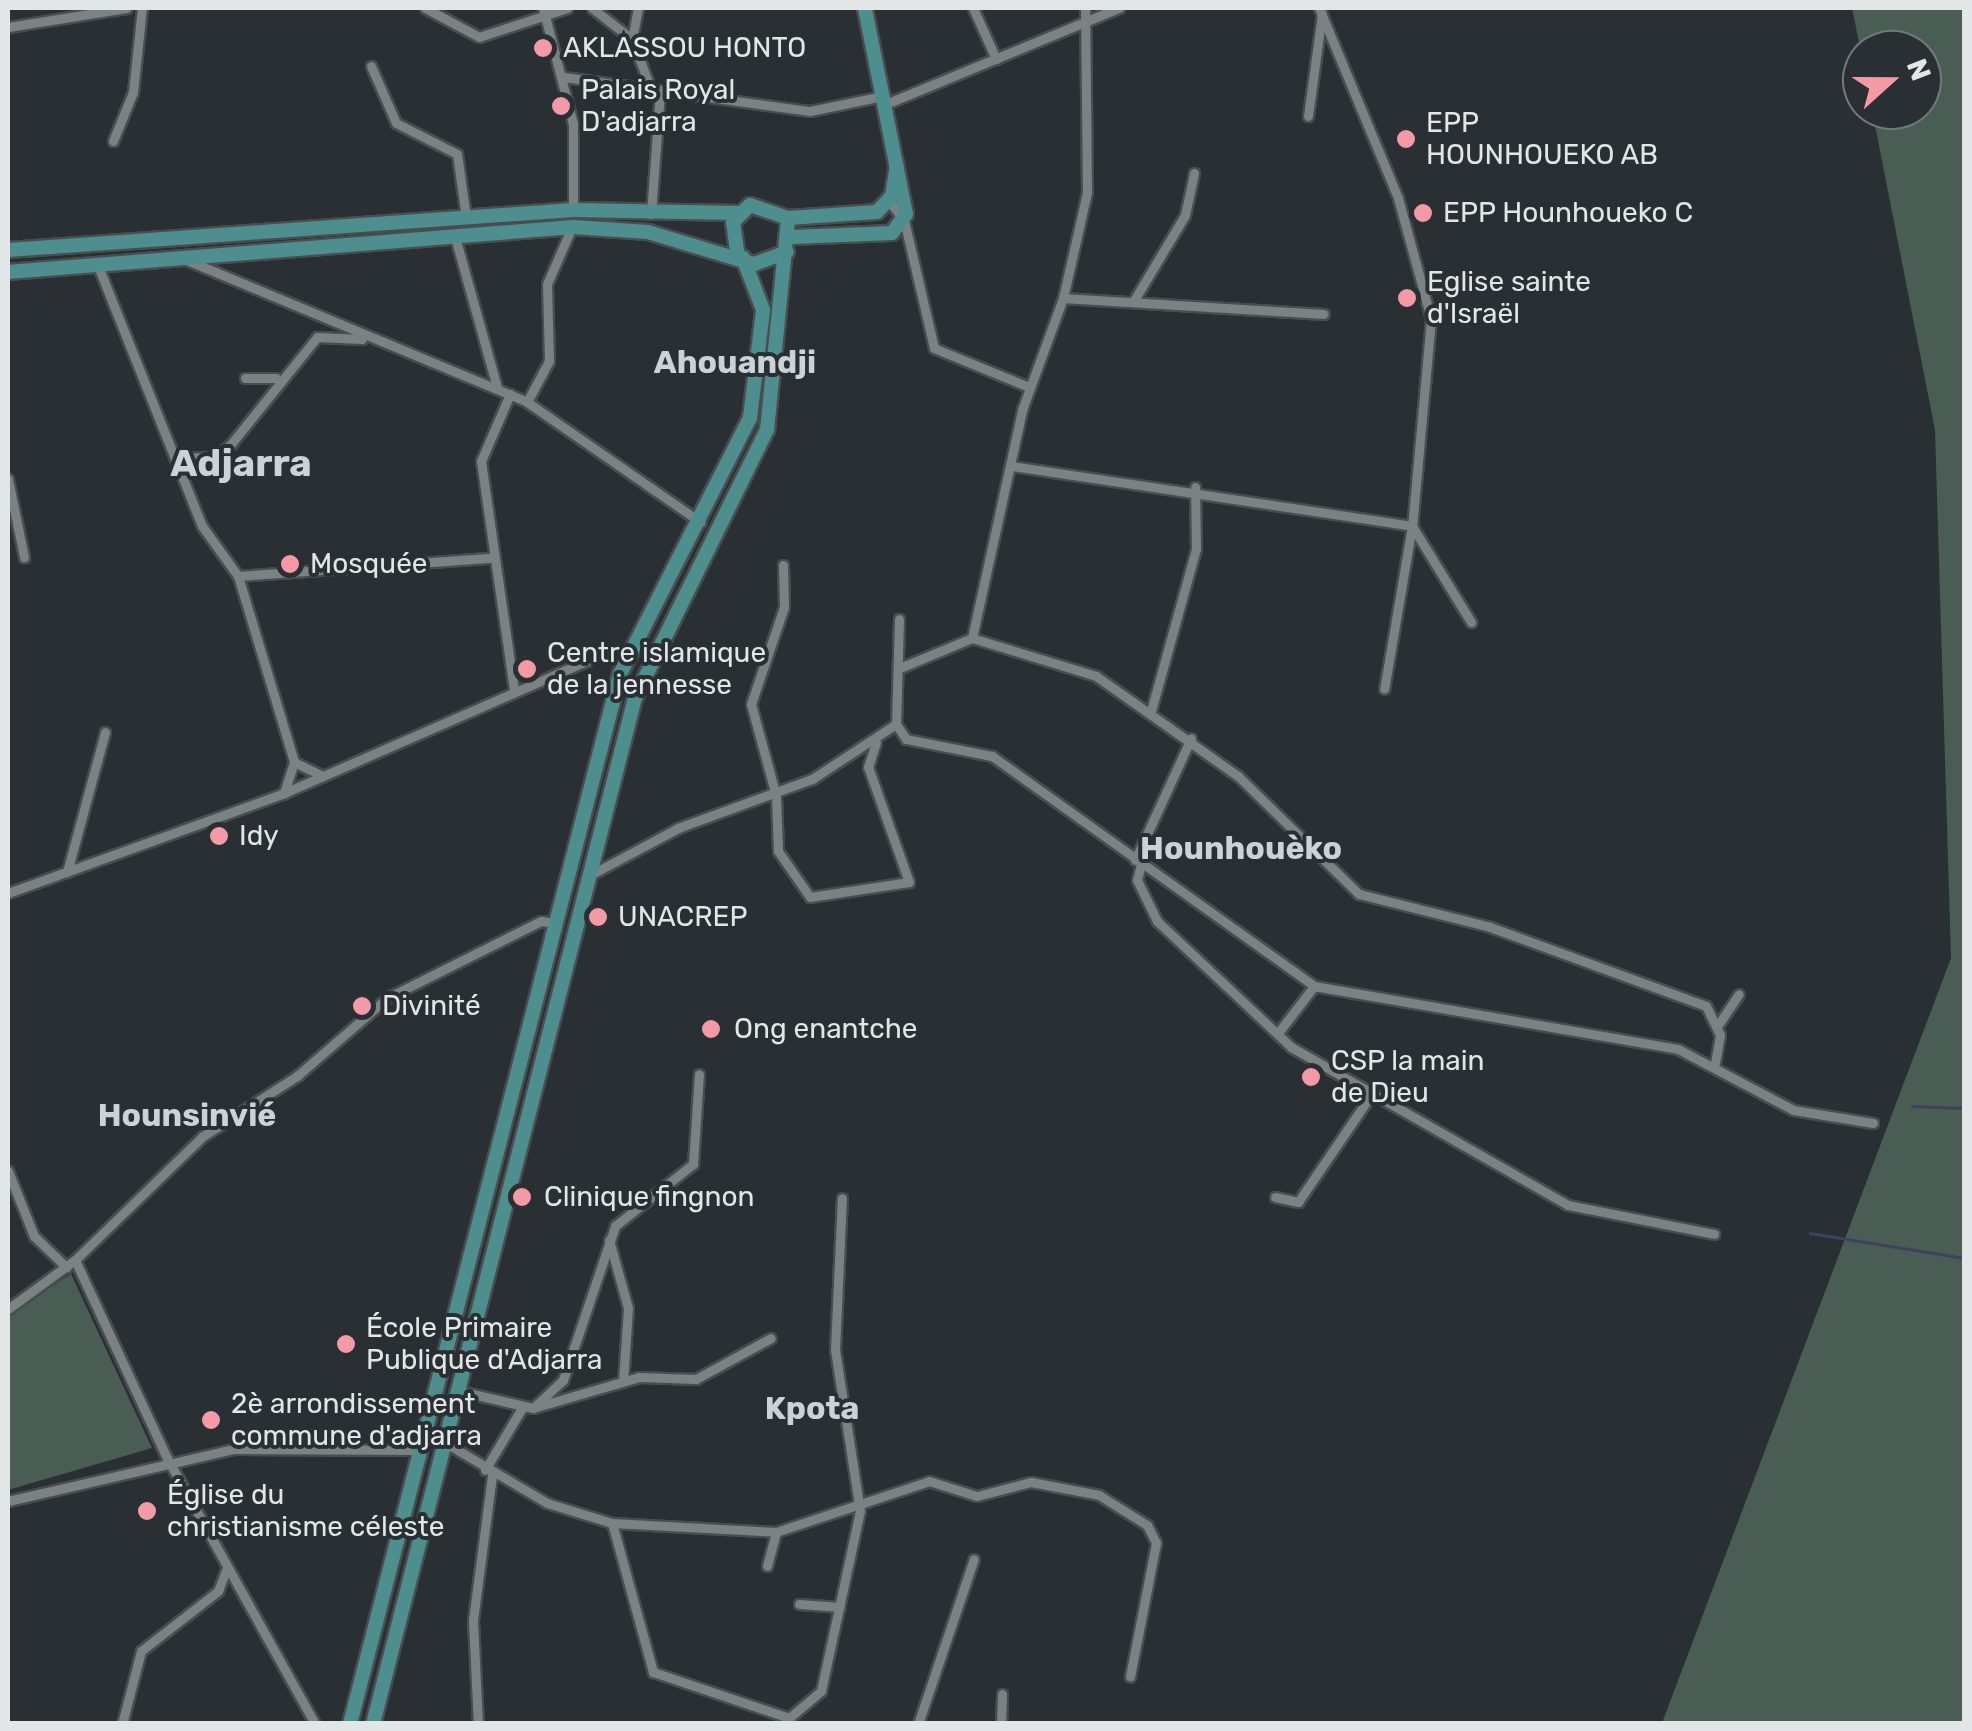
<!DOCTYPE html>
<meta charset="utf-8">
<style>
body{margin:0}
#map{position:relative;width:1972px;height:1731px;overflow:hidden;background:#292f32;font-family:Rubik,sans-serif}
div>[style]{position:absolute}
.green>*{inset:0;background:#4a5d54}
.stream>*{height:2.5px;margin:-1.25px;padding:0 1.25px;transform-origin:1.25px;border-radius:1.25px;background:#40415c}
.roads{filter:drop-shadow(2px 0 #484d4f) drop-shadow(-2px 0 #484d4f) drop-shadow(0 2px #484d4f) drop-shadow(0 -2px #484d4f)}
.street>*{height:9px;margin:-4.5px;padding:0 4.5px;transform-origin:4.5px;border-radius:4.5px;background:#7a8284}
.primary>*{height:14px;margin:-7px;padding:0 7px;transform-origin:7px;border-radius:7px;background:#4f8e8e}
.dots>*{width:28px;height:28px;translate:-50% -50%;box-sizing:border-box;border:5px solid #292f32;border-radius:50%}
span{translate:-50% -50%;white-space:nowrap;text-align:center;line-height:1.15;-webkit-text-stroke:8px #292f32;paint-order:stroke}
.poi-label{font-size:28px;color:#e2e6e7}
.left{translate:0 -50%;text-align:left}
.quarter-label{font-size:32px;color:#cbd3d6;font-weight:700}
.district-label{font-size:38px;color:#cbd3d6;font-weight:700}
.frame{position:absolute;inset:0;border:10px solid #e2e6e7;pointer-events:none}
.north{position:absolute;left:1842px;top:30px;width:100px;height:100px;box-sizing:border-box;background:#292f32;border:2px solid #73787a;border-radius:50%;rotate:69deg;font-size:28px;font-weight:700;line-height:40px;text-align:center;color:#e2e6e7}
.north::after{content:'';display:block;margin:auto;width:35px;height:45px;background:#f49aa6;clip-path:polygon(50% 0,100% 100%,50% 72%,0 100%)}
</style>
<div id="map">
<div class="green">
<div style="clip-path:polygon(1852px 8px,1964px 8px,1964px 1723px,1662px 1723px,1951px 958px,1935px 430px,1872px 110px,1922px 110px,1922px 50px,1862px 57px)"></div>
<div style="clip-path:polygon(71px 1274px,152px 1448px,8px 1490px,8px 1315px)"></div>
</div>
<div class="stream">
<div style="left:1912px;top:1106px;width:52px;rotate:2.2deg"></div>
<div style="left:1810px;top:1233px;width:156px;rotate:9.2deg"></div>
</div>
<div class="roads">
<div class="street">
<div style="left:425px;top:8px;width:61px;rotate:28.2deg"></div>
<div style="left:479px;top:37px;width:93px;rotate:-18.2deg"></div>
<div style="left:543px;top:8px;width:120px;rotate:75.5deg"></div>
<div style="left:573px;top:124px;width:86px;rotate:90deg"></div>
<div style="left:592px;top:8px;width:51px;rotate:37.8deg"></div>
<div style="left:638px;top:8px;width:32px;rotate:101deg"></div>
<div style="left:632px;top:39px;width:51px;rotate:69.4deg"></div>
<div style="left:973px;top:8px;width:56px;rotate:65.7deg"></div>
<div style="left:1319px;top:8px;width:206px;rotate:67.4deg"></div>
<div style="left:1398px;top:198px;width:125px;rotate:74.7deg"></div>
<div style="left:1431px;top:319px;width:208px;rotate:95.2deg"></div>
<div style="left:1412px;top:526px;width:165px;rotate:99.7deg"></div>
<div style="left:8px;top:27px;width:120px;rotate:-9.1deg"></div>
<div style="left:371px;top:66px;width:62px;rotate:66.3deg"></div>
<div style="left:396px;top:123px;width:68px;rotate:26.9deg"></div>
<div style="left:457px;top:154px;width:64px;rotate:81.9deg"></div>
<div style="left:564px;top:77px;width:248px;rotate:7.9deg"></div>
<div style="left:810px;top:111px;width:75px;rotate:-11.6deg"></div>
<div style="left:888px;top:103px;width:250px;rotate:-22.4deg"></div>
<div style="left:1308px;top:116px;width:103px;rotate:-82.2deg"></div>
<div style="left:113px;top:141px;width:53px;rotate:-67.8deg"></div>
<div style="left:133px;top:92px;width:84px;rotate:-83.9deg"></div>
<div style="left:889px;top:201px;width:24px;rotate:52deg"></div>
<div style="left:904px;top:220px;width:131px;rotate:76.8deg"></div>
<div style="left:934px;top:348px;width:103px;rotate:22.3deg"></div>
<div style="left:651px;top:214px;width:124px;rotate:-85.8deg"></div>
<div style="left:455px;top:237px;width:156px;rotate:74.4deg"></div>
<div style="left:189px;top:261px;width:366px;rotate:22.6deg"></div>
<div style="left:527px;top:402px;width:211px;rotate:34.7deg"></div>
<div style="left:98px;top:266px;width:280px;rotate:68.2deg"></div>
<div style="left:202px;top:526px;width:62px;rotate:54.2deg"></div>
<div style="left:238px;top:576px;width:194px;rotate:73.2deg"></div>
<div style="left:294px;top:762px;width:33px;rotate:108deg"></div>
<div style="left:1063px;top:298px;width:261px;rotate:3.5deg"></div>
<div style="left:1133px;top:302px;width:101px;rotate:-59.1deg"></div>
<div style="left:1185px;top:215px;width:43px;rotate:-77.9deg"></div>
<div style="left:245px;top:378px;width:31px"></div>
<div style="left:510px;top:394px;width:73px;rotate:113.4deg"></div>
<div style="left:481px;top:461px;width:232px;rotate:81.8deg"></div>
<div style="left:527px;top:402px;width:47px;rotate:-61.8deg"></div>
<div style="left:549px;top:361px;width:77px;rotate:-91.5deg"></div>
<div style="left:547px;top:284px;width:60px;rotate:-66.4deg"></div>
<div style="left:180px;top:458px;width:35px;rotate:-2deg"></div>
<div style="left:215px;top:457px;width:21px;rotate:-39deg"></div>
<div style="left:231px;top:444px;width:137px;rotate:-51.2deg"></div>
<div style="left:317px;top:337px;width:45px;rotate:2.5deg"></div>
<div style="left:1012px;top:466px;width:404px;rotate:8.5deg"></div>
<div style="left:1412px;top:526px;width:113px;rotate:58.4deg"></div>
<div style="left:8px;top:479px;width:80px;rotate:78.4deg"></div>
<div style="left:783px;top:565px;width:42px;rotate:88.6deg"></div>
<div style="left:784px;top:607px;width:102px;rotate:108.8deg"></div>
<div style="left:751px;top:704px;width:95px;rotate:74.8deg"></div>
<div style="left:776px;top:796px;width:55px;rotate:87.9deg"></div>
<div style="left:778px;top:851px;width:56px;rotate:55.2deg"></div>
<div style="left:810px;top:897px;width:100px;rotate:-8.6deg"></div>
<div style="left:909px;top:882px;width:122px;rotate:-109.6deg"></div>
<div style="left:868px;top:767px;width:26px;rotate:-72deg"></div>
<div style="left:238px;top:576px;width:253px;rotate:-4.1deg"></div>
<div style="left:899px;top:619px;width:105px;rotate:91.6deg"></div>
<div style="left:896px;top:724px;width:18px;rotate:56deg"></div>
<div style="left:906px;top:739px;width:88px;rotate:11.2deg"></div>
<div style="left:992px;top:756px;width:396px;rotate:35.5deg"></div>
<div style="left:1314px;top:986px;width:369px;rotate:9.8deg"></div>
<div style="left:1678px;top:1049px;width:130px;rotate:27.9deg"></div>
<div style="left:1793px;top:1110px;width:81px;rotate:9.2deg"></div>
<div style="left:972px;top:638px;width:233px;rotate:-77.6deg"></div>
<div style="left:1022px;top:410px;width:119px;rotate:-69.9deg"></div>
<div style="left:1063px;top:298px;width:109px;rotate:-77.2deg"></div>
<div style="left:1087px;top:192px;width:184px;rotate:-90.6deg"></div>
<div style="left:902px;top:667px;width:76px;rotate:-22.5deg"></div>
<div style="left:972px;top:638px;width:130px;rotate:17deg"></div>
<div style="left:1096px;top:676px;width:174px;rotate:35.2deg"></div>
<div style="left:1238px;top:776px;width:169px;rotate:44.3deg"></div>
<div style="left:1359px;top:894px;width:135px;rotate:14.1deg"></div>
<div style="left:1490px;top:927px;width:230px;rotate:20.1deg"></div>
<div style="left:1706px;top:1006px;width:32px;rotate:64deg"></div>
<div style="left:1720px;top:1035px;width:28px;rotate:100deg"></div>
<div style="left:1151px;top:711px;width:168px;rotate:-74.5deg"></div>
<div style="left:1196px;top:549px;width:62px;rotate:-90.9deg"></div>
<div style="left:294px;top:762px;width:32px;rotate:26deg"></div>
<div style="left:1135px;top:860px;width:134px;rotate:-65.3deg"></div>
<div style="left:1141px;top:864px;width:16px;rotate:104deg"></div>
<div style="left:1137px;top:880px;width:46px;rotate:64deg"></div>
<div style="left:1157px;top:921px;width:184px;rotate:43.2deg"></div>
<div style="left:1291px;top:1047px;width:319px;rotate:29.7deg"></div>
<div style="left:1568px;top:1205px;width:149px;rotate:11.2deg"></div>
<div style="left:67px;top:872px;width:145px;rotate:-74.8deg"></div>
<div style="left:592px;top:874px;width:98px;rotate:-28.1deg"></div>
<div style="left:678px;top:828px;width:143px;rotate:-20.1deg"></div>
<div style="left:812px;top:779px;width:100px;rotate:-33.2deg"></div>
<div style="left:8px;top:893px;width:294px;rotate:-19.9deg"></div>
<div style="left:284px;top:793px;width:347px;rotate:-23.6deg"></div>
<div style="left:1718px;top:1025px;width:37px;rotate:-56deg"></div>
<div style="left:1278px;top:1033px;width:59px;rotate:-52.5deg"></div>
<div style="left:8px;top:1171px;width:70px;rotate:68.2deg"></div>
<div style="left:34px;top:1236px;width:45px;rotate:44.1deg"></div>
<div style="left:1275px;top:1197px;width:24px;rotate:12deg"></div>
<div style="left:1298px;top:1202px;width:133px;rotate:-55.7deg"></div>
<div style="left:609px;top:1240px;width:71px;rotate:74.4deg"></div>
<div style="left:628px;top:1308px;width:73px;rotate:93.9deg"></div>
<div style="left:75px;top:1260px;width:218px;rotate:65.1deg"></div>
<div style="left:167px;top:1458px;width:304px;rotate:60.9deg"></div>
<div style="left:8px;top:1309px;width:83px;rotate:-36.2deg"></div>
<div style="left:75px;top:1260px;width:178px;rotate:-44.1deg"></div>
<div style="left:203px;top:1136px;width:112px;rotate:-32.6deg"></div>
<div style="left:297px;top:1076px;width:119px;rotate:-40.9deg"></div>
<div style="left:387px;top:998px;width:172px;rotate:-26.6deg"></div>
<div style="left:541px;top:921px;width:15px;rotate:8deg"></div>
<div style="left:455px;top:1390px;width:80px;rotate:13deg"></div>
<div style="left:533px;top:1408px;width:110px;rotate:-16.3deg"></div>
<div style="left:639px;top:1377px;width:57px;rotate:2deg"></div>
<div style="left:696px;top:1379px;width:85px;rotate:-28.7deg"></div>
<div style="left:533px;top:1408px;width:41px;rotate:-43deg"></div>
<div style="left:563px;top:1380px;width:163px;rotate:-71.3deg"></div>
<div style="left:615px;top:1226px;width:100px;rotate:-38.5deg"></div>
<div style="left:693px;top:1164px;width:90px;rotate:-86.2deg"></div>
<div style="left:444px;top:1442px;width:120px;rotate:30.6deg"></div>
<div style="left:547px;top:1503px;width:68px;rotate:17.1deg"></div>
<div style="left:612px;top:1523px;width:164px;rotate:3.1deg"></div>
<div style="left:776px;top:1532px;width:161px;rotate:-18.4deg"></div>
<div style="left:929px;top:1481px;width:50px;rotate:17.4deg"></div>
<div style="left:977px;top:1496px;width:56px;rotate:-14.5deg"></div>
<div style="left:1031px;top:1482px;width:69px;rotate:10.8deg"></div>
<div style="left:1099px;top:1495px;width:57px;rotate:32deg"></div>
<div style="left:1147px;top:1525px;width:20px;rotate:63deg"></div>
<div style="left:1156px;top:1543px;width:136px;rotate:101deg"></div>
<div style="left:485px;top:1470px;width:72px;rotate:-59.2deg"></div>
<div style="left:8px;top:1501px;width:232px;rotate:-13deg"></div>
<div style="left:234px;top:1449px;width:186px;rotate:0.3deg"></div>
<div style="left:612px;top:1523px;width:155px;rotate:74.6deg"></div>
<div style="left:653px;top:1672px;width:144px;rotate:18.7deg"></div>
<div style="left:767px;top:1566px;width:35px;rotate:-75deg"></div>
<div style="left:799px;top:1604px;width:41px;rotate:4.2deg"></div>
<div style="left:789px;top:1718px;width:42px;rotate:-40.2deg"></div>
<div style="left:821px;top:1691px;width:184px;rotate:-77.8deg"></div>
<div style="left:860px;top:1511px;width:163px;rotate:-98.8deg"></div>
<div style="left:835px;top:1350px;width:152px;rotate:-87.4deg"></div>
<div style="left:122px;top:1724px;width:75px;rotate:-75.4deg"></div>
<div style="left:141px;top:1651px;width:98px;rotate:-37.9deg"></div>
<div style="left:218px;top:1591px;width:22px;rotate:-69deg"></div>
<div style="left:478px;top:1724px;width:104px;rotate:-92.8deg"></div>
<div style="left:473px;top:1620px;width:146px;rotate:-82.5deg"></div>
<div style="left:918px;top:1724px;width:174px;rotate:-71.3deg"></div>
<div style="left:1001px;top:1724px;width:30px;rotate:-88deg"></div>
</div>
<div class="primary">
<div style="left:788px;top:218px;width:89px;rotate:-3.9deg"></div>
<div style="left:877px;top:212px;width:22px;rotate:-47deg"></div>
<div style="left:892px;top:196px;width:30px;rotate:-81deg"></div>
<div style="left:792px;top:237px;width:100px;rotate:-2.3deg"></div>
<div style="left:892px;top:233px;width:24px;rotate:-54deg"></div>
<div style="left:906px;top:214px;width:210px;rotate:-101.3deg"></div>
<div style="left:8px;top:250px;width:566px;rotate:-4.05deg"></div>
<div style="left:573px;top:210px;width:166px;rotate:1deg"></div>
<div style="left:8px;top:272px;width:567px;rotate:-4.55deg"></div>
<div style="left:573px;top:227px;width:75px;rotate:3.8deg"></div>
<div style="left:648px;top:232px;width:111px;rotate:16.8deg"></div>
<div style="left:754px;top:264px;width:35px;rotate:-20deg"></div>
<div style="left:350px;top:1724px;width:1084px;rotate:-75.58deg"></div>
<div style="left:620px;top:674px;width:287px;rotate:-63.1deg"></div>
<div style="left:750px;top:418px;width:109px;rotate:-83.1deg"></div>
<div style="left:763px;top:310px;width:56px;rotate:-111deg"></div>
<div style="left:373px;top:1724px;width:1059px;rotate:-75.68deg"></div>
<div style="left:635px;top:698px;width:299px;rotate:-63.8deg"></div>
<div style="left:767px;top:430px;width:213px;rotate:-84.3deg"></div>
<div style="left:788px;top:218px;width:40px;rotate:-161.1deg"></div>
<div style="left:750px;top:205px;width:24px;rotate:135deg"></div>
<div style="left:733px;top:222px;width:30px;rotate:82deg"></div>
</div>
</div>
<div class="dots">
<div style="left:543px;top:48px;background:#f49aa6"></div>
<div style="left:561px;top:106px;background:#f49aa6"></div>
<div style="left:1406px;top:139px;background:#f49aa6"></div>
<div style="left:1423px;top:213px;background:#f49aa6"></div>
<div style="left:1407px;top:298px;background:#f49aa6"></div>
<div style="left:290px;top:564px;background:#f49aa6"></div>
<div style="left:527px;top:669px;background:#f49aa6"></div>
<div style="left:219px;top:836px;background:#f49aa6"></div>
<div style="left:598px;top:917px;background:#f49aa6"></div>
<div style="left:362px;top:1006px;background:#f49aa6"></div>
<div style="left:711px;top:1029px;background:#f49aa6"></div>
<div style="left:1311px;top:1077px;background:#f49aa6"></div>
<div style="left:522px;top:1197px;background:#f49aa6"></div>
<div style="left:346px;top:1344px;background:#f49aa6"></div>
<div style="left:211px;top:1420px;background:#f49aa6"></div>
<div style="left:147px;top:1511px;background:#f49aa6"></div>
</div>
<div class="poi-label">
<span class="left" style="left:563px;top:48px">AKLASSOU HONTO</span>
<span class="left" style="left:581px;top:106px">Palais Royal<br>D'adjarra</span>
<span class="left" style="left:1426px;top:139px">EPP<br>HOUNHOUEKO AB</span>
<span class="left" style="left:1443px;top:213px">EPP Hounhoueko C</span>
<span class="left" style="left:1427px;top:298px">Eglise sainte<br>d'Israël</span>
<span class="left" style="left:310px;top:564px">Mosquée</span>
<span class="left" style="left:547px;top:669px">Centre islamique<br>de la jennesse</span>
<span class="left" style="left:239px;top:836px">Idy</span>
<span class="left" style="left:618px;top:917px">UNACREP</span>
<span class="left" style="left:382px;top:1006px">Divinité</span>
<span class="left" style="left:734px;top:1029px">Ong enantche</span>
<span class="left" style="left:1331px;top:1077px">CSP la main<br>de Dieu</span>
<span class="left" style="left:544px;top:1197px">Clinique fingnon</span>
<span class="left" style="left:366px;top:1344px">École Primaire<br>Publique d'Adjarra</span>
<span class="left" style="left:231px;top:1420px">2è arrondissement<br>commune d'adjarra</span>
<span class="left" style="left:167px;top:1511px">Église du<br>christianisme céleste</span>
</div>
<div class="quarter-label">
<span style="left:735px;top:362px">Ahouandji</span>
<span style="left:1241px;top:848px">Hounhouèko</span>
<span style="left:187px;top:1115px">Hounsinvié</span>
<span style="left:812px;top:1408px">Kpota</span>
</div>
<div class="district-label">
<span style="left:241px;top:464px">Adjarra</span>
</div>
<div class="frame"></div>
<div class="north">N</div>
</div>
